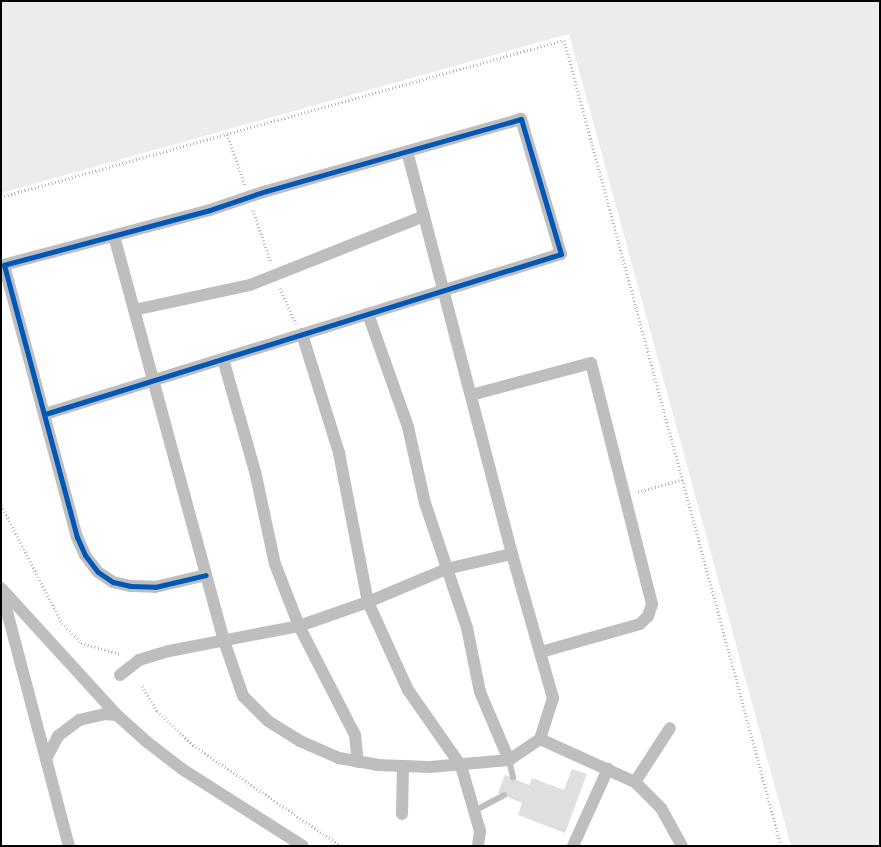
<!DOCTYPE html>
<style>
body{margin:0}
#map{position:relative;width:881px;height:847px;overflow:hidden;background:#fff;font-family:"Open Sans",sans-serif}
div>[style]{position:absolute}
.green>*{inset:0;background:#ececec}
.building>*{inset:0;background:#dfdfdf}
.path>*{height:3px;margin-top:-1.5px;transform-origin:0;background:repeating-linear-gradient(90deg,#b9b9b9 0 1px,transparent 0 3.5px)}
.lane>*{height:6px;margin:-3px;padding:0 3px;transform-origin:3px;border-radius:3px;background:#bebebe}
.street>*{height:12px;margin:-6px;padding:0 6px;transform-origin:6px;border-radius:6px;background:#bebebe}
.cycleway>*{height:5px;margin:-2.5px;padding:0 2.5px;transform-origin:2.5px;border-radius:2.5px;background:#0057b8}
span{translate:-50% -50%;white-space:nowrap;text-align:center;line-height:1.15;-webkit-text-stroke:4.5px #fff;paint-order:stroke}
.frame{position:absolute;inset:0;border:2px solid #000;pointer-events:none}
</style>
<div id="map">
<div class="green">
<div style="clip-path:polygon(1px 1px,880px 1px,880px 846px,791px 846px,569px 34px,1px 193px)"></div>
</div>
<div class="building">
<div style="clip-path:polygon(572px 769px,587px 774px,565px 833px,518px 815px,522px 803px,498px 793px,505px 775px,529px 785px,532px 778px,564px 790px)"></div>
</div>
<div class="path">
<div style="left:227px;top:134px;width:54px;rotate:70.6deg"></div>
<div style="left:1px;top:197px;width:584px;rotate:-15.58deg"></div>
<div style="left:564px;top:40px;width:835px;rotate:74.93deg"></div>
<div style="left:253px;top:210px;width:56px;rotate:71.2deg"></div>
<div style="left:280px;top:288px;width:39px;rotate:66deg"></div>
<div style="left:638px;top:492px;width:48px;rotate:-15.8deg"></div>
<div style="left:1px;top:505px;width:133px;rotate:62.7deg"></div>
<div style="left:62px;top:623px;width:28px;rotate:46deg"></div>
<div style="left:81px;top:643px;width:41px;rotate:15.4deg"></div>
<div style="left:142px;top:686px;width:29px;rotate:59deg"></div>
<div style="left:157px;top:711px;width:50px;rotate:43.4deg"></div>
<div style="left:193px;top:745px;width:179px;rotate:34.3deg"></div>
</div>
<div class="lane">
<div style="left:509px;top:760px;width:18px;rotate:77deg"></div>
<div style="left:474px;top:811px;width:34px;rotate:-28deg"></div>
</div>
<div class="street">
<div style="left:114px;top:236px;width:420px;rotate:74.8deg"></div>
<div style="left:224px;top:641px;width:58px;rotate:70.9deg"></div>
<div style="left:243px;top:696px;width:35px;rotate:45deg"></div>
<div style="left:268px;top:721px;width:38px;rotate:32deg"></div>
<div style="left:300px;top:741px;width:43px;rotate:23.6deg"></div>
<div style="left:339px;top:758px;width:39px;rotate:10deg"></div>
<div style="left:377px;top:765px;width:53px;rotate:2.2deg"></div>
<div style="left:430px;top:767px;width:79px;rotate:-5.1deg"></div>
<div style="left:509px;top:760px;width:37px;rotate:-34deg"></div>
<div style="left:540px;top:739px;width:43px;rotate:-72.4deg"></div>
<div style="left:553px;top:698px;width:150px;rotate:-105.9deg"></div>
<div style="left:512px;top:554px;width:416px;rotate:-104.6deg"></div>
<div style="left:134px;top:310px;width:119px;rotate:-12.2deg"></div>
<div style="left:250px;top:285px;width:187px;rotate:-21.6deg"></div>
<div style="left:368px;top:314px;width:120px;rotate:70.5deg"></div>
<div style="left:408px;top:427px;width:78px;rotate:77.4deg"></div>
<div style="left:425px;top:503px;width:132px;rotate:71.4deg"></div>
<div style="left:467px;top:628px;width:65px;rotate:78.5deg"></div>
<div style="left:480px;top:692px;width:74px;rotate:66.9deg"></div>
<div style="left:302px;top:334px;width:125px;rotate:72.7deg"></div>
<div style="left:339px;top:453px;width:152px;rotate:79deg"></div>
<div style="left:368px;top:602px;width:97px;rotate:65.6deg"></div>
<div style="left:408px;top:690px;width:93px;rotate:55.1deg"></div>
<div style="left:461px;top:766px;width:68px;rotate:73.7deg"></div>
<div style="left:480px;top:831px;width:15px;rotate:98deg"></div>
<div style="left:223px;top:359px;width:116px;rotate:74.1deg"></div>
<div style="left:255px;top:471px;width:95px;rotate:77.9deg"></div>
<div style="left:275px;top:564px;width:66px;rotate:68.8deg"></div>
<div style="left:299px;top:626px;width:123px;rotate:62.8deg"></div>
<div style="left:355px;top:735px;width:27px;rotate:84deg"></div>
<div style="left:471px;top:395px;width:124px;rotate:-14.9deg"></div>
<div style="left:591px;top:363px;width:249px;rotate:75.8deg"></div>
<div style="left:652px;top:604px;width:13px;rotate:108deg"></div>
<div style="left:648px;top:616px;width:11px;rotate:135deg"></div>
<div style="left:640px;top:624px;width:103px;rotate:164.2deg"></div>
<div style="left:45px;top:414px;width:540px;rotate:-17.23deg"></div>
<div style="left:561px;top:254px;width:141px;rotate:-106.5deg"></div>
<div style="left:521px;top:119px;width:265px;rotate:164.2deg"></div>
<div style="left:266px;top:191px;width:59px;rotate:161.3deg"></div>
<div style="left:210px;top:210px;width:213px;rotate:165.1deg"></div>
<div style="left:4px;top:265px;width:282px;rotate:75deg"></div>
<div style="left:77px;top:537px;width:20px;rotate:66deg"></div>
<div style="left:85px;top:555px;width:21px;rotate:53deg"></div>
<div style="left:98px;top:572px;width:18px;rotate:34deg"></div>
<div style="left:113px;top:582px;width:18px;rotate:13deg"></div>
<div style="left:131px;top:586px;width:24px;rotate:2deg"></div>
<div style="left:155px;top:587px;width:52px;rotate:-13.2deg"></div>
<div style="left:1px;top:588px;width:172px;rotate:47.6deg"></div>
<div style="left:117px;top:715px;width:40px;rotate:42deg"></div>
<div style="left:147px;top:742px;width:44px;rotate:37.6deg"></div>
<div style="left:182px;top:769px;width:143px;rotate:32.5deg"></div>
<div style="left:1px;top:589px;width:266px;rotate:75.2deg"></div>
<div style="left:120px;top:675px;width:24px;rotate:-38deg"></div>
<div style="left:139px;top:660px;width:31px;rotate:-17deg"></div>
<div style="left:169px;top:651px;width:132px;rotate:-10.9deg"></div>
<div style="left:299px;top:626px;width:73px;rotate:-19.2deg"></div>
<div style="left:368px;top:602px;width:85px;rotate:-22.9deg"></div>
<div style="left:446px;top:569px;width:68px;rotate:-12.8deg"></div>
<div style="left:540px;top:739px;width:104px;rotate:24.4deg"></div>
<div style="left:635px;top:782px;width:37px;rotate:45deg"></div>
<div style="left:661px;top:808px;width:43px;rotate:61.1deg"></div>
<div style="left:46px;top:759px;width:26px;rotate:-62deg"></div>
<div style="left:58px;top:736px;width:26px;rotate:-37deg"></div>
<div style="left:79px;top:720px;width:26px;rotate:-13deg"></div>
<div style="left:104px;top:714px;width:13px;rotate:4deg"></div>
<div style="left:635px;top:782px;width:64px;rotate:-57.1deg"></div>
<div style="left:402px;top:814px;width:47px;rotate:-88.8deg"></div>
<div style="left:573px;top:846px;width:85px;rotate:-65.6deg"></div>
</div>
<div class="cycleway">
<div style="left:45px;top:414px;width:540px;rotate:-17.23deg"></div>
<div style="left:561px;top:254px;width:141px;rotate:-106.5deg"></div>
<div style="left:521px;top:119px;width:265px;rotate:164.2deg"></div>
<div style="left:266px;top:191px;width:59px;rotate:161.3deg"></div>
<div style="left:210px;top:210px;width:213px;rotate:165.1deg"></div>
<div style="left:4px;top:265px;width:282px;rotate:75deg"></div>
<div style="left:77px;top:537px;width:20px;rotate:66deg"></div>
<div style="left:85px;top:555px;width:21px;rotate:53deg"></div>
<div style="left:98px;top:572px;width:18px;rotate:34deg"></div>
<div style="left:113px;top:582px;width:18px;rotate:13deg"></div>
<div style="left:131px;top:586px;width:24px;rotate:2deg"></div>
<div style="left:155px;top:587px;width:52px;rotate:-13.2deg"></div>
</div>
<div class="frame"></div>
</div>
